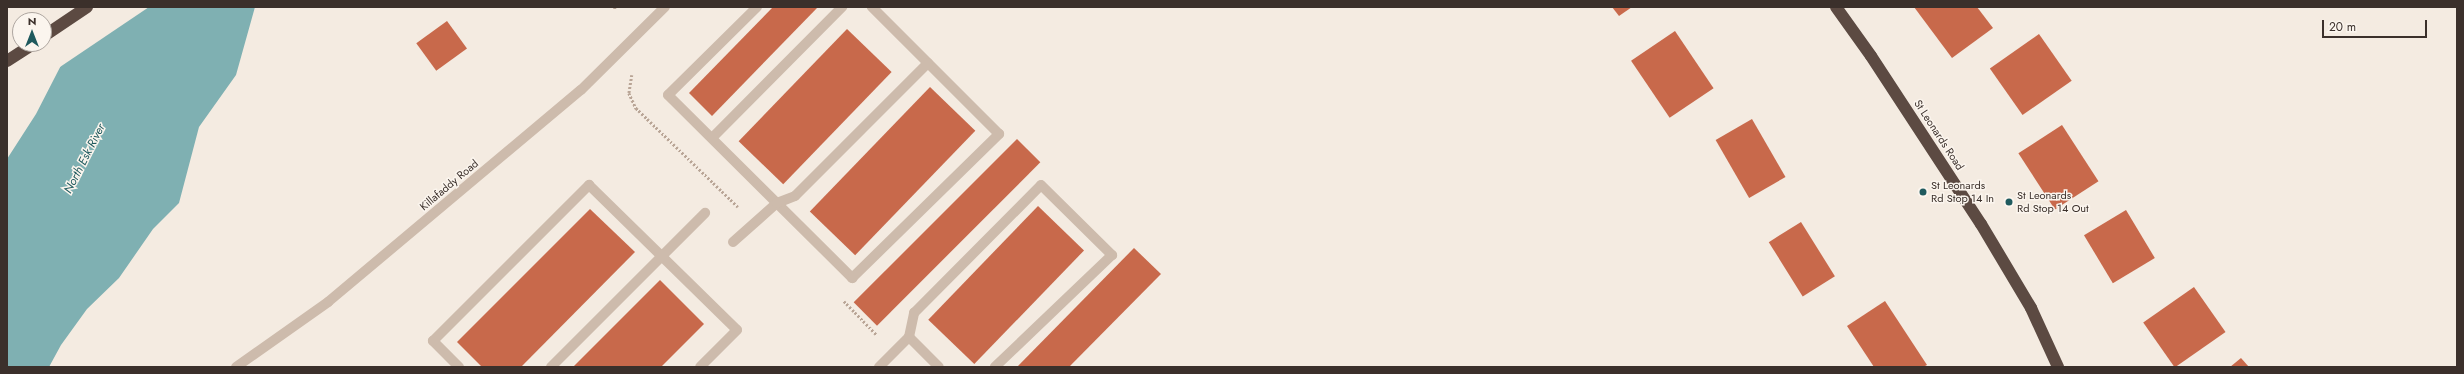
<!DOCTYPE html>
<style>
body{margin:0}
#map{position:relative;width:2464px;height:374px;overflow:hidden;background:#f4ebe1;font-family:Jost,sans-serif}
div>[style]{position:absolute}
.water>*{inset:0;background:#7fb0b2}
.pier>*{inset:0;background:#f4ebe1}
.building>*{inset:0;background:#c8694b;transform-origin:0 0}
.path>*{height:2.5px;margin-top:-1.25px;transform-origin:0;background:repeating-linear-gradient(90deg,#b9a596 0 2px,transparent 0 4px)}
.minor>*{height:10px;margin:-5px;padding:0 5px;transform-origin:5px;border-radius:5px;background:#cdbbac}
.highway>*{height:12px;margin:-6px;padding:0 6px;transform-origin:6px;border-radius:6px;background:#5c4a42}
.dots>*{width:11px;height:11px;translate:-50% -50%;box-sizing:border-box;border:2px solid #fbf5ee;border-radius:50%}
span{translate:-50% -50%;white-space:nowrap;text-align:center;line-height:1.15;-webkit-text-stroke:3px #fbf5ee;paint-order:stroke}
.street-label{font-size:11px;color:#3b302b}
.poi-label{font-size:11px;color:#3b302b}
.left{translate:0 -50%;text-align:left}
.water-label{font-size:12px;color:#1f5a5e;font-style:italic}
.frame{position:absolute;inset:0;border:8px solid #3b302b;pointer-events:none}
.north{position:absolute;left:12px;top:12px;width:40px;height:40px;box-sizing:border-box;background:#fbf5ee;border:1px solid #aea6a0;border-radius:50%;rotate:0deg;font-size:11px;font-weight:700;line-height:16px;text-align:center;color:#3b302b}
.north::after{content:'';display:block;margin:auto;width:14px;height:18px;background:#1f5a5e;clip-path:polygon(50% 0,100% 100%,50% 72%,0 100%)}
.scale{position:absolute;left:2322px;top:20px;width:105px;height:18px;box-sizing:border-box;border:2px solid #3b302b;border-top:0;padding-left:5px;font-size:12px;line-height:14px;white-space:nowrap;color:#3b302b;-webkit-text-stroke:3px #fbf5ee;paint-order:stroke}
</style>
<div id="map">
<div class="water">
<div style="clip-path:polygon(91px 7px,255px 7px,236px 75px,199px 127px,179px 203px,153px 229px,119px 278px,87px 309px,61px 345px,49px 367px,7px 367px,7px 159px,36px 114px)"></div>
</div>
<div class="pier">
<div style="clip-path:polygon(88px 7px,149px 7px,57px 69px)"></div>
</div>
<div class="building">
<div style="clip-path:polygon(773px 7px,818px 7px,712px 116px,689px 93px)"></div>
<div style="clip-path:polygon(1612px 7px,1632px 7px,1619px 16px)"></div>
<div style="clip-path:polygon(1914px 7px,1977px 7px,1993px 28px,1952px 58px)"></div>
<div style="left:447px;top:21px;width:34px;height:38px;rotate:54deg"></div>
<div style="left:847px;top:29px;width:62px;height:156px;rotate:44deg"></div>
<div style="left:1675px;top:31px;width:69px;height:53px;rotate:56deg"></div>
<div style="left:2039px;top:34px;width:57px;height:60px;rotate:55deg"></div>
<div style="left:930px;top:87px;width:63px;height:173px;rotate:44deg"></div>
<div style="left:1752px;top:119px;width:67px;height:42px;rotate:60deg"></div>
<div style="left:2062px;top:125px;width:67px;height:52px;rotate:57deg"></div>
<div style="left:1017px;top:139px;width:33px;height:231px;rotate:45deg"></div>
<div style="left:1038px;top:206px;width:64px;height:158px;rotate:44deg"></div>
<div style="clip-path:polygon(590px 209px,635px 252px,521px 367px,482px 367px,457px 342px)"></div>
<div style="left:2126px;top:210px;width:56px;height:49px;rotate:59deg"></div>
<div style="left:1801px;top:222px;width:64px;height:38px;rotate:58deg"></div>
<div style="clip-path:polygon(1134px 248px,1161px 274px,1069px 367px,1017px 367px)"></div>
<div style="clip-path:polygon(660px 280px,704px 324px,661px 367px,573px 367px)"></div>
<div style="left:2194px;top:287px;width:55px;height:62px;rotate:55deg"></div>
<div style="clip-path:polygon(1885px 301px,1927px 365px,1923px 367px,1874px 367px,1847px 326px)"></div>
<div style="clip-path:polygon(2241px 358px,2249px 367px,2230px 367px)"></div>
</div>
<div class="path">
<div style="left:615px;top:7px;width:2px;rotate:90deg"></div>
<div style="left:632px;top:75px;width:18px;rotate:99deg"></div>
<div style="left:629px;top:93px;width:17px;rotate:65deg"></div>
<div style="left:636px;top:108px;width:142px;rotate:44.1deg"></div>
<div style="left:844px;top:301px;width:47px;rotate:45.9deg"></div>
</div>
<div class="minor">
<div style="left:757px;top:7px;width:125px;rotate:135.3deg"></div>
<div style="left:668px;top:95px;width:260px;rotate:44.8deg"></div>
<div style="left:852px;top:278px;width:206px;rotate:-44.4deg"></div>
<div style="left:999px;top:134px;width:180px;rotate:-135deg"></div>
<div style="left:712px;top:138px;width:185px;rotate:-45.2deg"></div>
<div style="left:733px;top:242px;width:59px;rotate:-41.6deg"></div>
<div style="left:777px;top:203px;width:19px;rotate:-21deg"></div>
<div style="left:795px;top:196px;width:188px;rotate:-45deg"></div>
<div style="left:909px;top:337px;width:42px;rotate:45deg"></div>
<div style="left:236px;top:367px;width:113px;rotate:-35.2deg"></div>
<div style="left:328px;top:302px;width:330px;rotate:-40deg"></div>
<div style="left:581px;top:90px;width:118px;rotate:-44.7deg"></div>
<div style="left:459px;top:367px;width:37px;rotate:-135deg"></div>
<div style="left:433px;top:341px;width:221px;rotate:-45deg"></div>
<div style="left:589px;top:185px;width:207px;rotate:44.4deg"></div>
<div style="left:737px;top:330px;width:52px;rotate:135deg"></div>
<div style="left:551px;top:367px;width:218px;rotate:-45deg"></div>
<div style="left:879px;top:367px;width:42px;rotate:-45deg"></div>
<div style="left:909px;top:337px;width:25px;rotate:-78deg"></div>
<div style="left:914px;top:313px;width:180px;rotate:-45.2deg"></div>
<div style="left:1041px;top:185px;width:100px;rotate:44.6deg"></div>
<div style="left:1112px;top:255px;width:162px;rotate:136.3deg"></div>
</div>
<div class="highway">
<div style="left:1836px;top:7px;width:60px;rotate:54.5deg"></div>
<div style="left:1871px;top:56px;width:201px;rotate:56.8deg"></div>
<div style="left:1981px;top:224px;width:98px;rotate:59.2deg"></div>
<div style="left:2031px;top:308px;width:65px;rotate:65.4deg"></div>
<div style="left:44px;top:36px;width:52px;rotate:-34deg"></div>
<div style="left:7px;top:61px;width:31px;rotate:-33deg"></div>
</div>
<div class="dots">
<div style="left:1923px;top:192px;background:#1f5a5e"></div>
<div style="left:2009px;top:202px;background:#1f5a5e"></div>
</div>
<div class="street-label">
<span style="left:1939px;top:135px;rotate:57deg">St Leonards Road</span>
<span style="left:449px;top:185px;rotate:-40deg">Killafaddy Road</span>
</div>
<div class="poi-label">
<span class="left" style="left:1931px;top:192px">St Leonards<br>Rd Stop 14 In</span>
<span class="left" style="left:2017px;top:202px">St Leonards<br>Rd Stop 14 Out</span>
</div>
<div class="water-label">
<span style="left:85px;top:159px;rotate:-63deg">North Esk River</span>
</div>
<div class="frame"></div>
<div class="north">N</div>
<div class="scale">20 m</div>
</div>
